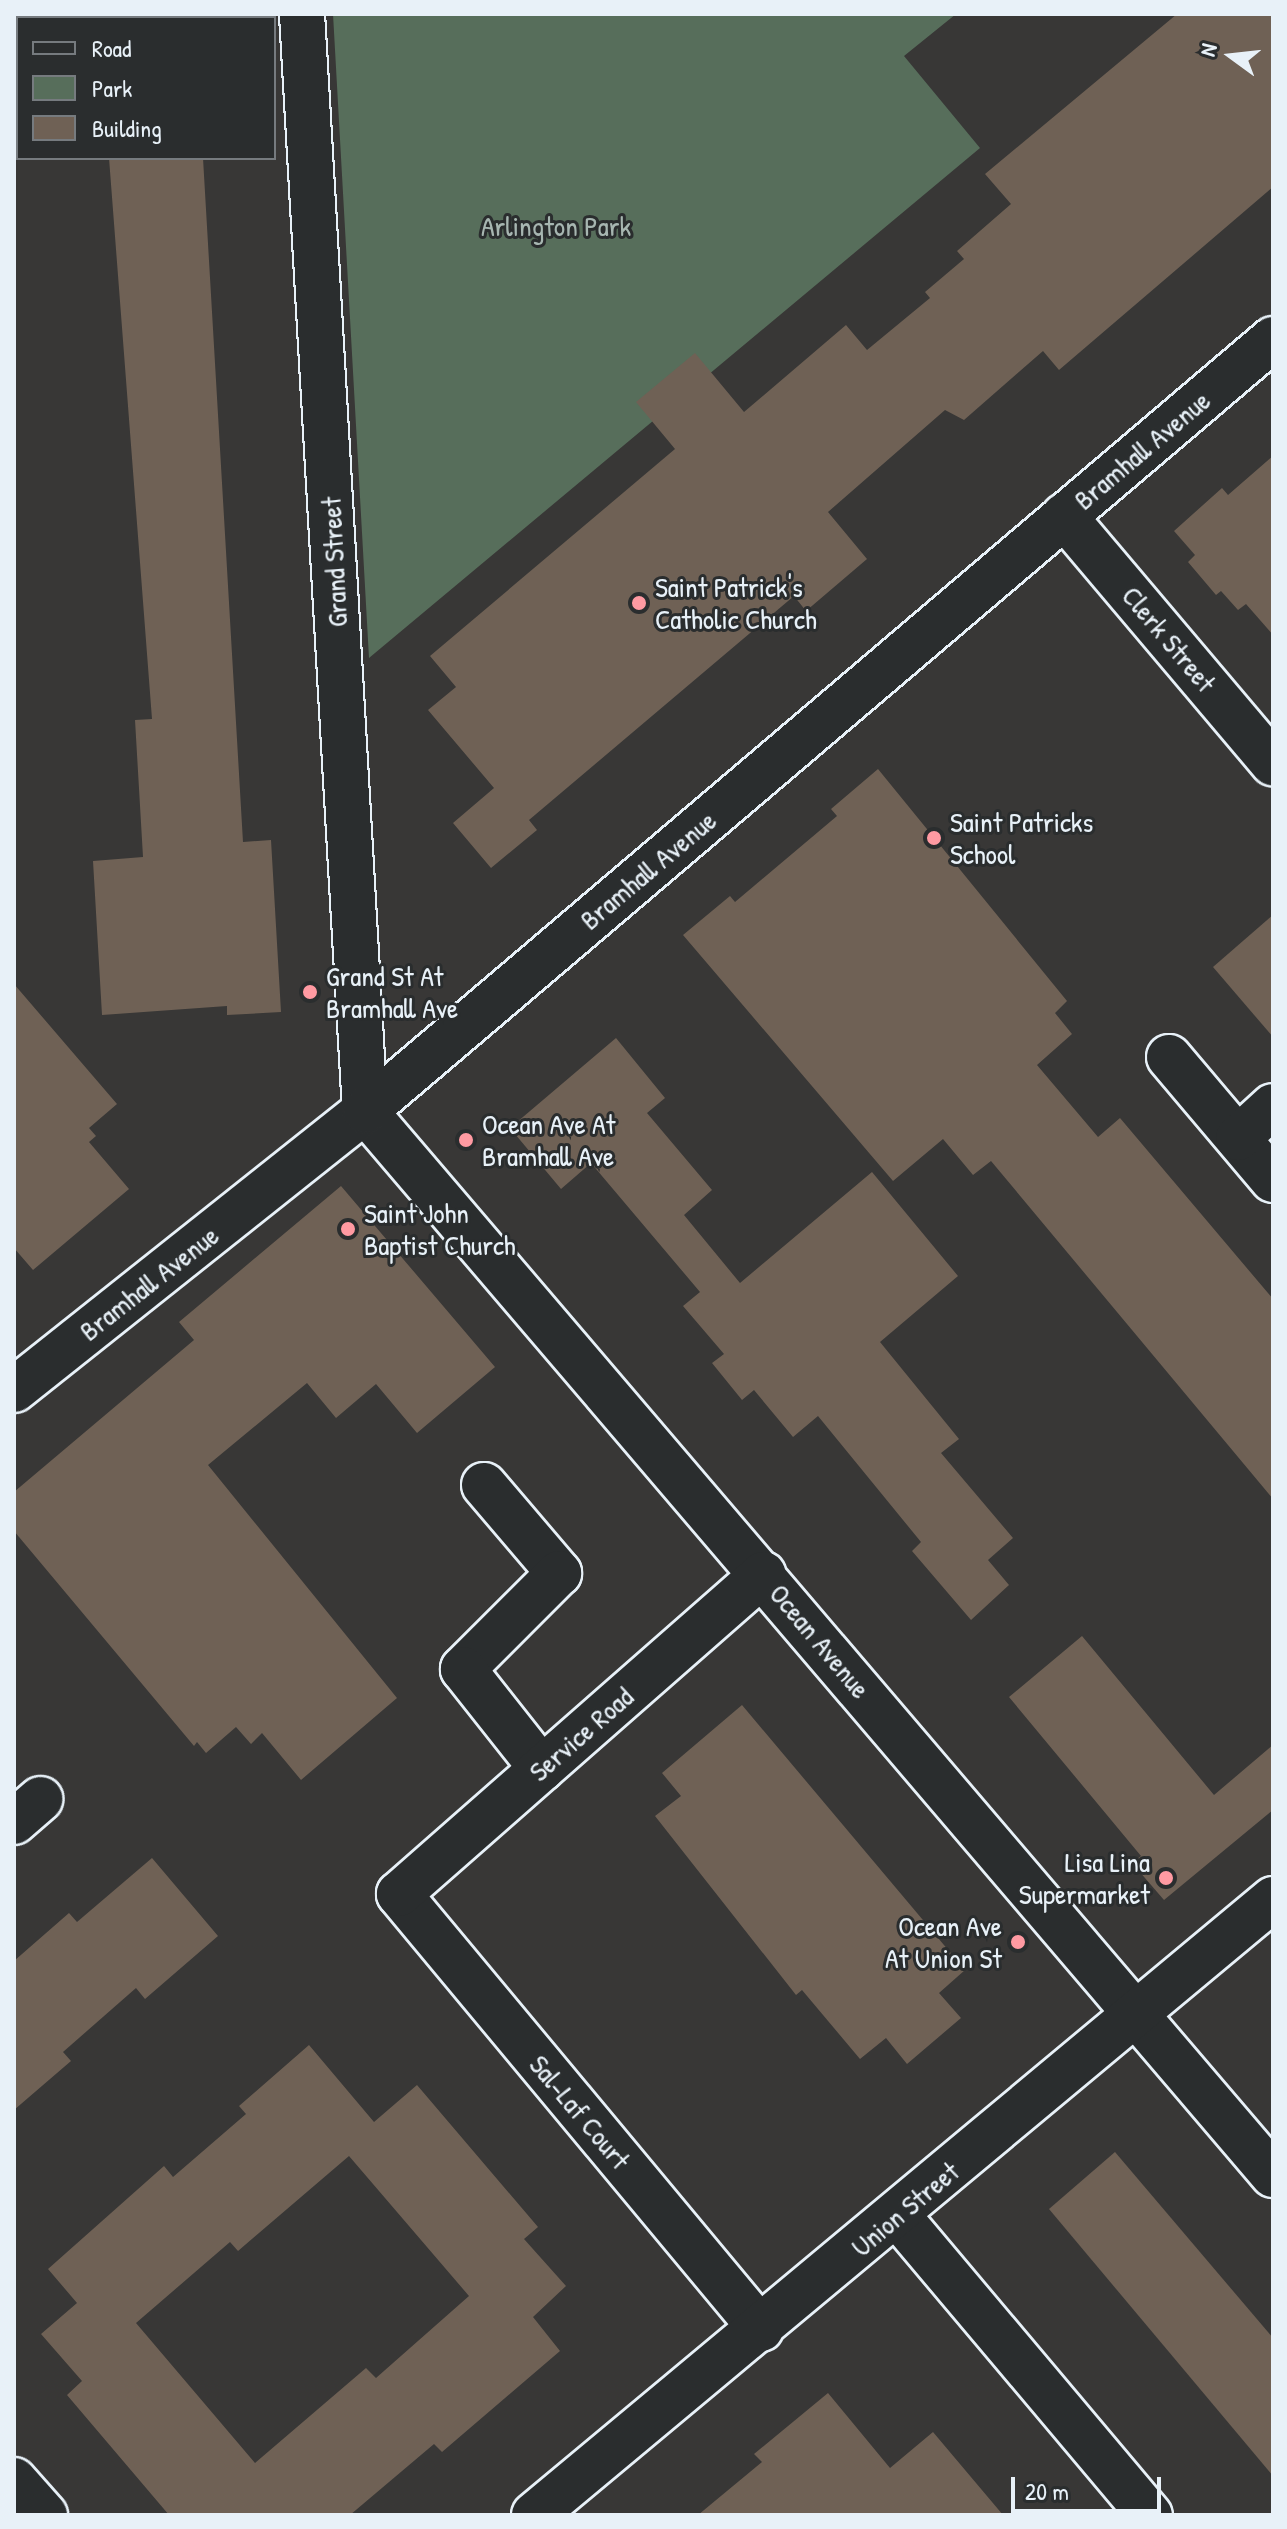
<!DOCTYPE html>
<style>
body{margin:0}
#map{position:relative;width:1287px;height:2529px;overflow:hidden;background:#383736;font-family:"Patrick Hand",sans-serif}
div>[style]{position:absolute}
.green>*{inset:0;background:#576e5b}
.building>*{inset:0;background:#6f6155}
.roads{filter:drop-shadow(2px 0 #e8f1f8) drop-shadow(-2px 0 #e8f1f8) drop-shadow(0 2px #e8f1f8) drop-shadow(0 -2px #e8f1f8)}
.minor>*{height:44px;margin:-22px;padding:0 22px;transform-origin:22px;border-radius:22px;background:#2a2d2e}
.dots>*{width:22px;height:22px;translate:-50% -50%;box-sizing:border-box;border:4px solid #2a2d2e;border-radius:50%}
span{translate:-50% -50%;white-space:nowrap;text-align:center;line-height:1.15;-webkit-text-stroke:6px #2a2d2e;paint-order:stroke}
.park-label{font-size:28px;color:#a7b6b1}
.street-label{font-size:28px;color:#e8f1f8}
.poi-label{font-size:28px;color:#e8f1f8}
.left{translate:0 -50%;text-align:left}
.right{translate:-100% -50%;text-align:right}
.frame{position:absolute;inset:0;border:16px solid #e8f1f8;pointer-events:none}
.legend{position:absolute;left:16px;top:16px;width:260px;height:144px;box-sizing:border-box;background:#2a2d2e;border:2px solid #767b7f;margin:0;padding:10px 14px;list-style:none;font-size:24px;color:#e8f1f8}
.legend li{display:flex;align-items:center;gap:16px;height:40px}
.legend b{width:40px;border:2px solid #767b7f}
.north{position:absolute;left:1191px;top:16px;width:80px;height:80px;-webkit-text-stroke:6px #2a2d2e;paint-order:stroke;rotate:285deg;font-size:22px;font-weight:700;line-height:32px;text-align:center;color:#e8f1f8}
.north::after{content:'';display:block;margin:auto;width:28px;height:36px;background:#e8f1f8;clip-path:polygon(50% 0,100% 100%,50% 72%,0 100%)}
.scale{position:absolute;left:1011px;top:2477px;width:150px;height:36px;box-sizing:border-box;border:4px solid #e8f1f8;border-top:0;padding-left:10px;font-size:24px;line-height:28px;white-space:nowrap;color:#e8f1f8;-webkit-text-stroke:6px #2a2d2e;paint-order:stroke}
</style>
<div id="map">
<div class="green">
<div style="clip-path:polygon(333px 14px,956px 14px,904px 56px,980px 148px,369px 658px)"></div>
</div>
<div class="building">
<div style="clip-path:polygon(1177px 14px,1273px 14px,1273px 187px,1059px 370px,1043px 351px,964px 420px,945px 410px,828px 512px,867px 559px,806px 611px,794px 596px,529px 820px,537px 830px,491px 868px,453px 823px,494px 788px,428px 710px,456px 687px,430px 656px,675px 449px,636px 402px,695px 353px,744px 412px,846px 325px,867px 350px,930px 298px,925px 292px,964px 259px,957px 251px,1011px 204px,985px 174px)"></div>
<div style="clip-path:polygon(109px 158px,203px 158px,243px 842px,271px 840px,281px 1012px,227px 1015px,227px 1006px,102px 1015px,93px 861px,143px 857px,135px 720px,152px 719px)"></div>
<div style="clip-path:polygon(1273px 456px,1273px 635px,1246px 604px,1238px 610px,1221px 591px,1216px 595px,1188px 562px,1195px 555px,1174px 531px,1222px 488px,1228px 495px)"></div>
<div style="clip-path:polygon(878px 769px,1067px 1001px,1055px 1013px,1072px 1034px,1037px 1065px,1098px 1137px,1120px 1118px,1273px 1299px,1273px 1499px,991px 1161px,973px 1175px,943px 1139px,893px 1181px,683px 935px,730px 896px,735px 902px,837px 816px,831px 809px)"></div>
<div style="clip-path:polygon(1273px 915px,1273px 1037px,1213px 967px)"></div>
<div style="clip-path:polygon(14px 984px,117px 1104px,89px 1128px,96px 1136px,89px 1142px,129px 1189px,33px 1270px,14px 1248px)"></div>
<div style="clip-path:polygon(616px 1038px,665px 1098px,647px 1113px,712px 1190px,684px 1215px,740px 1283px,872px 1172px,958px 1276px,880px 1342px,959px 1439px,941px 1453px,1013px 1538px,988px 1560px,1009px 1585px,971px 1620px,912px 1551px,921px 1542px,818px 1416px,793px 1437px,754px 1390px,742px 1400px,712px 1363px,724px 1354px,683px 1306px,700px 1292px,591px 1163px,561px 1189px,510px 1128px)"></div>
<div style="clip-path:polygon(341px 1186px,495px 1367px,417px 1433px,376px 1384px,336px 1418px,307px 1383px,208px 1465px,397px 1698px,301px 1780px,262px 1733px,251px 1744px,236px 1727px,206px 1753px,197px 1742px,194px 1746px,14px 1531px,14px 1492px,194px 1340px,179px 1322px)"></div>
<div style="clip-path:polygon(1082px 1636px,1214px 1795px,1273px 1745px,1273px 1810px,1164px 1900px,1132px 1863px,1141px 1856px,1009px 1697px)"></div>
<div style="clip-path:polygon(742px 1705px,965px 1970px,939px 1993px,961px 2018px,907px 2064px,886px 2038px,860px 2059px,802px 1990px,796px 1995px,655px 1816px,681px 1796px,662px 1773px)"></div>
<div style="clip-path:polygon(152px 1858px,218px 1936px,145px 1999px,136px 1988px,63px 2052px,71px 2061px,14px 2110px,14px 1961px,69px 1913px,77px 1922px)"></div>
<div style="clip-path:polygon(evenodd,309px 2045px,374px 2122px,417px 2085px,538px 2227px,524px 2239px,566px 2286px,533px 2317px,560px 2351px,442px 2452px,434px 2444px,350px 2515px,169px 2515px,67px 2395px,82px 2381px,41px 2334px,77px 2303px,48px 2269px,164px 2166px,173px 2177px,246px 2114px,239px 2106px,309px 2045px,349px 2156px,469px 2296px,376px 2378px,366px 2368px,255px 2463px,136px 2323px,230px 2242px,238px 2251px,349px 2156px)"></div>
<div style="clip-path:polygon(1115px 2152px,1273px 2338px,1273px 2476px,1049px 2209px)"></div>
<div style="clip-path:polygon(828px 2393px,890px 2468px,933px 2432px,1003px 2515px,698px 2515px,762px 2462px,754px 2454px)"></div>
</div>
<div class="roads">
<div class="minor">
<div style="left:302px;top:14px;width:1099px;rotate:86.71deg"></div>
<div style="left:365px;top:1111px;width:1399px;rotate:49.52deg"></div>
<div style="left:1064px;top:516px;width:324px;rotate:49.8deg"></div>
<div style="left:1169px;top:1057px;width:161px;rotate:49.8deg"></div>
<div style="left:1238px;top:1138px;width:47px;rotate:-42.4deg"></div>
<div style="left:14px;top:1390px;width:448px;rotate:-38.5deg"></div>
<div style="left:365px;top:1111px;width:1192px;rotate:-40.37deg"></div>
<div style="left:484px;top:1485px;width:116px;rotate:49.6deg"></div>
<div style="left:559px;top:1573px;width:136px;rotate:135deg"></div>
<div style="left:463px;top:1669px;width:127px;rotate:51.7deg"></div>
<div style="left:14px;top:1822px;width:35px;rotate:-41deg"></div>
<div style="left:898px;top:2216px;width:391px;rotate:49.9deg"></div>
<div style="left:761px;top:2329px;width:566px;rotate:-129.77deg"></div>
<div style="left:399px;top:1894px;width:485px;rotate:-41.3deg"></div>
<div style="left:14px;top:2480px;width:47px;rotate:48.5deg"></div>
<div style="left:534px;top:2515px;width:962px;rotate:-39.81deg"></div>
</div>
</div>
<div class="dots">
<div style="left:639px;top:603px;background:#ff9aa2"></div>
<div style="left:934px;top:838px;background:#ff9aa2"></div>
<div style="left:310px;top:992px;background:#ff9aa2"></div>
<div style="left:466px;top:1140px;background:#ff9aa2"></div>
<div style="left:348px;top:1229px;background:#ff9aa2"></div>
<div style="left:1166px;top:1878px;background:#ff9aa2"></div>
<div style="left:1018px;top:1942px;background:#ff9aa2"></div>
</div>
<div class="park-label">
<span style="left:556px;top:226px">Arlington Park</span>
</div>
<div class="street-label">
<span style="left:1142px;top:450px;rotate:-40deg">Bramhall Avenue</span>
<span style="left:334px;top:562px;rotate:-93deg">Grand Street</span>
<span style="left:1169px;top:639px;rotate:50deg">Clerk Street</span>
<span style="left:648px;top:870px;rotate:-40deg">Bramhall Avenue</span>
<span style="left:149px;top:1283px;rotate:-38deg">Bramhall Avenue</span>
<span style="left:820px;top:1641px;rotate:50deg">Ocean Avenue</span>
<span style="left:581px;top:1734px;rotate:-41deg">Service Road</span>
<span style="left:580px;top:2112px;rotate:50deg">Sal-Laf Court</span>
<span style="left:905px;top:2209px;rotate:-40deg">Union Street</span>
</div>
<div class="poi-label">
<span class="left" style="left:655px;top:603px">Saint Patrick's<br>Catholic Church</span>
<span class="left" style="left:950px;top:838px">Saint Patricks<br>School</span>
<span class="left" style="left:326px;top:992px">Grand St At<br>Bramhall Ave</span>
<span class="left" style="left:482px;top:1140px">Ocean Ave At<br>Bramhall Ave</span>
<span class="left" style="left:364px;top:1229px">Saint John<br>Baptist Church</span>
<span class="right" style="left:1150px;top:1878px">Lisa Lina<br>Supermarket</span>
<span class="right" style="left:1002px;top:1942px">Ocean Ave<br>At Union St</span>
</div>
<div class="frame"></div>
<ul class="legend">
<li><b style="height:10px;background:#2a2d2e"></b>Road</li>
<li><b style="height:22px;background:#576e5b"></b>Park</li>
<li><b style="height:22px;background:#6f6155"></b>Building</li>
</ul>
<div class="north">N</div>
<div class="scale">20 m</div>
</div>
